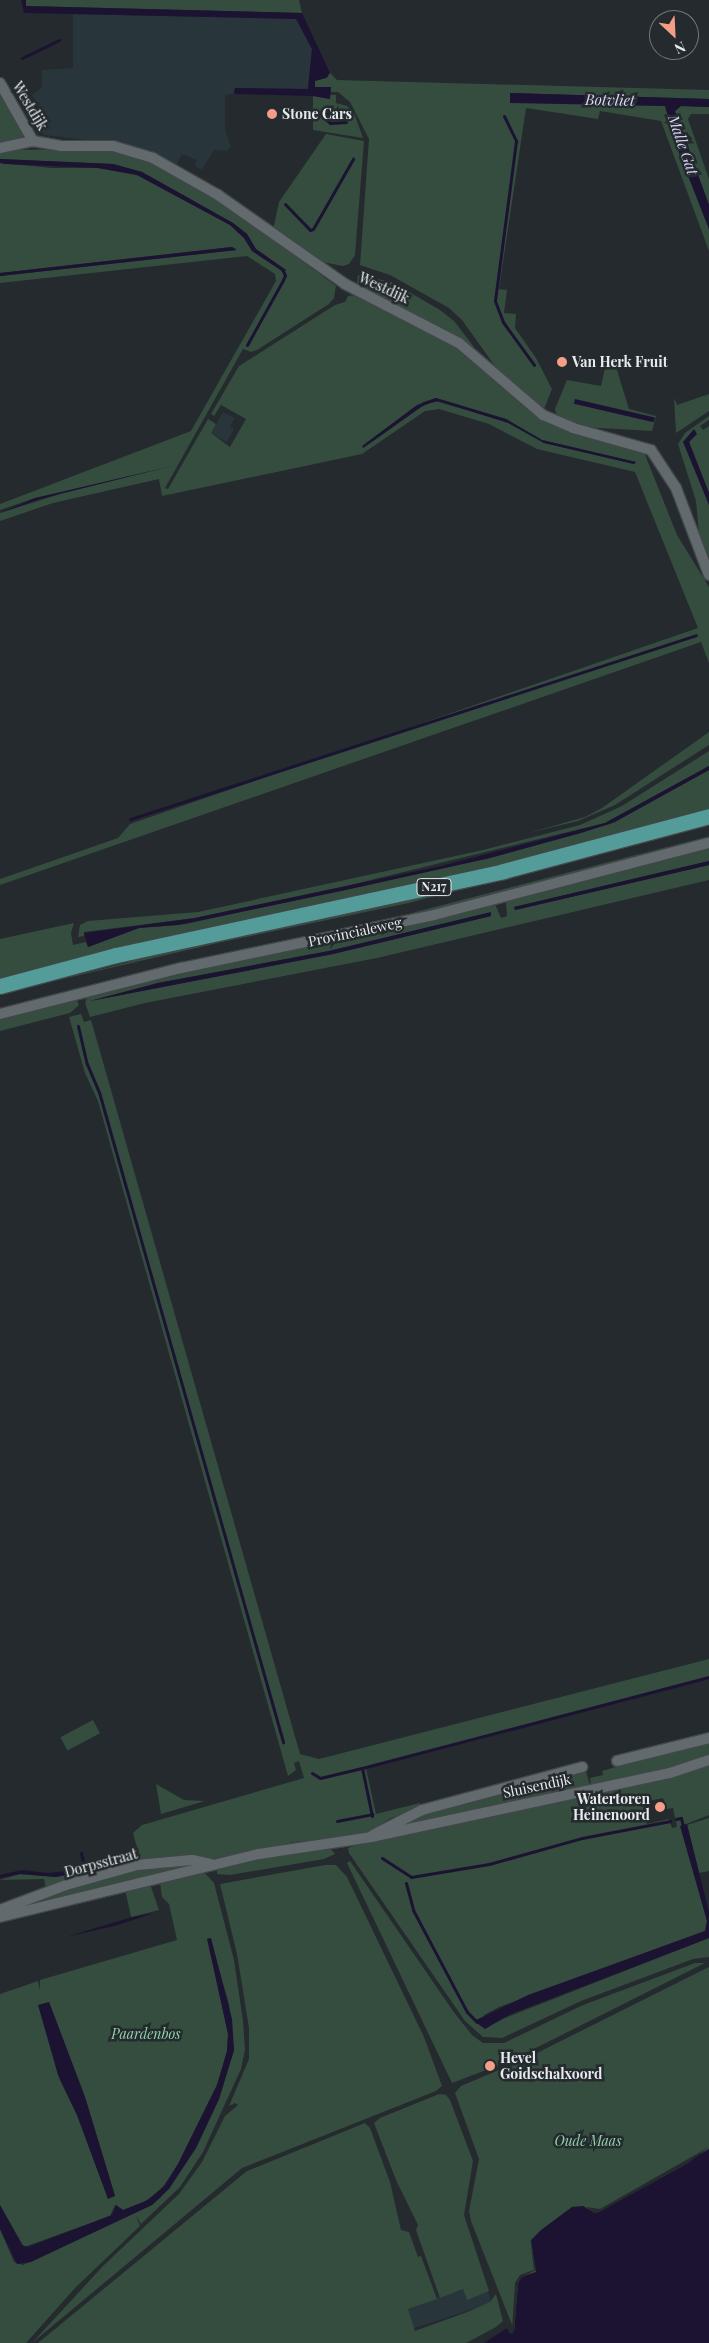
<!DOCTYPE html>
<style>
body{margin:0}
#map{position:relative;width:709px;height:2343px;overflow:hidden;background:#242a2d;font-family:"Playfair Display",serif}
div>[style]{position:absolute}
.built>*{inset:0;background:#28353b;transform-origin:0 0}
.green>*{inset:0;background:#354d3e;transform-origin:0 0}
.water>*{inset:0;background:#1c1333;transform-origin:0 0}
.pier>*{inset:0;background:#242a2d}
.stream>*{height:3px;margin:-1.5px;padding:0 1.5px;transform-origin:1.5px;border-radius:1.5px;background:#1c1333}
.roads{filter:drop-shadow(1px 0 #414749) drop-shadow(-1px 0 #414749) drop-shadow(0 1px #414749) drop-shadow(0 -1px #414749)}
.street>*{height:10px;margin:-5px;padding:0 5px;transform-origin:5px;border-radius:5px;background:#626a6d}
.primary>*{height:15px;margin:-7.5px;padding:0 7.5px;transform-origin:7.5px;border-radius:7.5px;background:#549c99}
.dots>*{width:14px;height:14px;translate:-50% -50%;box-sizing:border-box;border:2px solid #242a2d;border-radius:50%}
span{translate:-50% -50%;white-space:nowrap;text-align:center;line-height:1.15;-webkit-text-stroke:5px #242a2d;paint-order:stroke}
.shield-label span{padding:1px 4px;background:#242a2d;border:1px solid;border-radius:4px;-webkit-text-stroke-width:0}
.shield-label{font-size:12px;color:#e7ebed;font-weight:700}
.street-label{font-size:14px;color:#e7ebed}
.poi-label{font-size:14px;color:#e7ebed;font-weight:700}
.left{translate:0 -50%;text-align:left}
.right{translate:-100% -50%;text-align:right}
.park-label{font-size:14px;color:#8fd3a9;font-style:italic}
.water-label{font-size:15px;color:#dcd5fe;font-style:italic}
.north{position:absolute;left:649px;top:10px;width:50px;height:50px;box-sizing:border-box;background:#242a2d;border:1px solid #72777a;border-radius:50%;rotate:155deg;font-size:14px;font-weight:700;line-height:20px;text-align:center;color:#e7ebed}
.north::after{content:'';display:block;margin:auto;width:18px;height:22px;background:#f49e88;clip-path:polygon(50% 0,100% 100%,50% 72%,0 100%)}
</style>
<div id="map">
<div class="built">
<div style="clip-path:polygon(73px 14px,297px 19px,312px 49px,308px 89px,235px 88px,234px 94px,225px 95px,225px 130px,231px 147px,227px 151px,214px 150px,202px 170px,194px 165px,197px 160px,182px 154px,177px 164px,158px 154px,127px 145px,45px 135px,33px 125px,46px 117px,32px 95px,42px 87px,42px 70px,73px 68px)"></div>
<div style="clip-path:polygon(223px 412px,235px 418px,230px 426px,234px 429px,227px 442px,211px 433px)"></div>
<div style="left:485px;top:2282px;width:22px;height:83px;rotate:72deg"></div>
</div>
<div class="green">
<div style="clip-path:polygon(26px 0,299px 0,302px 13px,26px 6px)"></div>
<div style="clip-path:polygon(329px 72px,337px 80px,709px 90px,709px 99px,511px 93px,510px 102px,665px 106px,678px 150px,709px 229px,709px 251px,661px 121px,600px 111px,598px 119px,526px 108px,499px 289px,507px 290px,504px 313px,516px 314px,515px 328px,536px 358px,552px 389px,544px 409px,500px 373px,462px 320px,449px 308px,390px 275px,360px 265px,369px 139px,350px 102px,338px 92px,331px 92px,330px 87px,315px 87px,315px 81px,328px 77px)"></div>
<div style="clip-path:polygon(0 89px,24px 135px,20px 140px,0 145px)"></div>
<div style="clip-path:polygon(330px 95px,336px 95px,336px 103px,347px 106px,354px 113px,363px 138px,313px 130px,313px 96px,330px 99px)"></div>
<div style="clip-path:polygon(681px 106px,709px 107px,709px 114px,691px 114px,688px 119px,709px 179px,709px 205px,676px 119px,675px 111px)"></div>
<div style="clip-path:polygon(326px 134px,364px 141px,355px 255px,349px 264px,343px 266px,317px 261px,273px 230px,279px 202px)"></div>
<div style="clip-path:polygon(evenodd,104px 149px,147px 159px,207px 192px,336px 286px,334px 298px,329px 304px,257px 350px,251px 352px,243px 349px,165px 488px,168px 489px,208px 419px,216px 424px,211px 433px,230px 447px,246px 419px,221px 405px,214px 416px,211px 414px,239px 366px,335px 305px,345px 302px,348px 296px,358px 295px,446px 338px,527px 407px,644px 452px,677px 535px,709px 587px,709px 663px,701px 642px,0 885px,0 879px,118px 838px,130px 824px,698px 628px,635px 472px,537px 449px,489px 424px,439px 409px,425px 411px,362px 454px,162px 496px,159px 479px,53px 503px,0 521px,0 513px,60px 494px,35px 498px,0 510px,0 504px,191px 431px,276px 281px,275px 274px,247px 256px,0 283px,0 276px,236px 250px,232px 247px,0 273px,0 163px,52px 168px,98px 168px,137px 175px,230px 225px,244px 238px,252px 251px,283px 272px,284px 269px,256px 249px,247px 234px,233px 223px,142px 172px,113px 164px,0 159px,0 150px,104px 149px,436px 398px,506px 419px,542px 440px,636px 462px,634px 464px,544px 443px,508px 422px,435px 401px,419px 408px,364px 448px,423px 402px,436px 398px)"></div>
<div style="clip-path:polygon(358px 275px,392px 282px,440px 310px,454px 321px,474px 347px,361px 288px,357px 283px)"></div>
<div style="clip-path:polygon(616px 367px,629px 409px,656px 416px,652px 431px,581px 427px,557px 417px,555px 409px,567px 380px,601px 386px,605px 368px)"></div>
<div style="clip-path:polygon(709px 394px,709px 411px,676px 433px,674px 398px,677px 405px)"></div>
<div style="clip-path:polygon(709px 416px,709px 420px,700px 426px,703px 430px,709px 426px,709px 493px,689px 442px,696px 434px,694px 430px,685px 443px,709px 505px,709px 566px,700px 543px,696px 501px,678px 444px,685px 433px)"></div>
<div style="clip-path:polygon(709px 732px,709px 745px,615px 805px,578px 821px,528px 833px,585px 817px,602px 808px)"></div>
<div style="clip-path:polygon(709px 751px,709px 766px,605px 823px,346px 886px,195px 918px,84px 932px,84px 936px,78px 937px,80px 925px,88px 921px,198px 912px,483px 850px,580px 825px,622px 806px)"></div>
<div style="clip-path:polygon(709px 770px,709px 811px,553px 853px,0 981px,0 939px,74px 923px,71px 933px,73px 945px,86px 942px,88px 947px,139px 928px,186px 924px,490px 858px,610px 824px)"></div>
<div style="clip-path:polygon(709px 822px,409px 903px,222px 942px,46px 983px,205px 943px,402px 901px)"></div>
<div style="clip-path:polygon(709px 836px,438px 909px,196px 960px,408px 914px)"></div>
<div style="clip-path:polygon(evenodd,709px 847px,709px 861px,514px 907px,515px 910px,709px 865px,709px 880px,377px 958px,145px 1003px,90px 1017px,85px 1003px,88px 995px,495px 904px,501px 918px,507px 916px,506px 901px,709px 847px,490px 913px,491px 916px,333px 954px,90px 1001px,158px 983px,329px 951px,490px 913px)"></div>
<div style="clip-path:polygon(76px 999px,79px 1005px,70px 1013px,0 1031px,0 1018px)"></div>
<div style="clip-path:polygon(81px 1014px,84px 1022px,91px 1020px,300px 1754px,319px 1759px,709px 1659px,709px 1678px,366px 1768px,376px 1814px,420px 1803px,421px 1807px,391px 1818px,364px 1835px,294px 1842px,210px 1859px,145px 1862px,140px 1858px,133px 1833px,142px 1825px,304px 1778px,299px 1761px,294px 1763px,296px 1770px,288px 1776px,98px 1101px,85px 1073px,69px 1017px)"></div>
<div style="left:93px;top:1720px;width:15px;height:37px;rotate:62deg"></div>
<div style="clip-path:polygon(709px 1740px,709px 1756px,649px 1774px,591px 1785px,590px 1778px,603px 1775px,602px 1771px)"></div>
<div style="clip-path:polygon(evenodd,709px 1764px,709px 1815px,681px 1826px,707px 1921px,705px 1931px,499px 2007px,484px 2015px,482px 2027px,709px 1938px,709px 1957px,693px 1959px,581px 2001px,502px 2038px,483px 2037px,465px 2021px,349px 1853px,348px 1848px,362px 1843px,709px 1764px,663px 1798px,667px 1809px,673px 1808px,677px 1827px,672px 1828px,669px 1819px,647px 1824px,644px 1802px,663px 1798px)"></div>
<div style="clip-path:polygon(585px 1768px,590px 1785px,384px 1831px,409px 1818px)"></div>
<div style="clip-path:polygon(156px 1784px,184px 1800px,205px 1801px,161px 1814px)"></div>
<div style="clip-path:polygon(709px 1818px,709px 1871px,699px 1873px,687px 1825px)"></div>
<div style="clip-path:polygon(330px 1848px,335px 1854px,324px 1859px,230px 1875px,217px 1874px,217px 1869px,262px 1857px)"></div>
<div style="clip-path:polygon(350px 1861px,453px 2011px,472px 2035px,483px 2043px,504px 2043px,583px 2005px,695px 1963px,705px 1963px,510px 2061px,452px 2083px,347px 1863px)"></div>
<div style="clip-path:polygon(193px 1863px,192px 1866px,0 1912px,132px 1868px)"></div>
<div style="clip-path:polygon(325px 1865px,336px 1865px,347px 1877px,424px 2037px,442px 2086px,436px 2091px,242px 2168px,32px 2343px,103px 2266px,179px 2194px,202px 2162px,225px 2116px,238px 2105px,235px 2103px,229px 2106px,249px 2059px,249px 2028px,237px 1954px,220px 1884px)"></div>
<div style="clip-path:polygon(evenodd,203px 1871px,214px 1883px,234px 1960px,243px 2021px,245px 2050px,241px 2069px,203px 2152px,180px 2187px,141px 2224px,136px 2216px,140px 2226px,75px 2288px,26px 2343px,0 2343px,0 2229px,14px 2262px,23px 2265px,152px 2205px,161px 2197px,196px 2148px,219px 2099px,234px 2050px,229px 2004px,210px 1938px,208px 1939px,228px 2034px,227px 2051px,217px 2085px,178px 2164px,161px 2190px,141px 2204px,123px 2210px,115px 2205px,110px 2216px,24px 2247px,0 2205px,0 1994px,38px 1981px,40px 1990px,40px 1980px,177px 1940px,169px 1904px,162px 1897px,160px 1883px,203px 1871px,49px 2002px,85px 2097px,115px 2196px,108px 2198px,77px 2115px,60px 2080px,49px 2040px,49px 2002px)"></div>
<div style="clip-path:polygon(76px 1873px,72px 1879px,46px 1889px,44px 1879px,0 1880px,20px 1874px,56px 1877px)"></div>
<div style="clip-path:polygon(150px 1884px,159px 1910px,131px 1917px,125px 1889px)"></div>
<div style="clip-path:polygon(709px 1967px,709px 2173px,516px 2335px,471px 2221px,469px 2211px,479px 2159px,455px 2093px,461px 2086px,527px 2058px)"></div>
<div style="clip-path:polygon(439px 2094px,446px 2095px,450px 2100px,473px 2161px,464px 2215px,489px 2291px,467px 2300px,463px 2289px,440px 2298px,416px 2230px,418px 2225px,396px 2180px,374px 2123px,380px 2118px)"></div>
<div style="clip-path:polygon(365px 2123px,370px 2128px,390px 2182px,401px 2230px,409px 2232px,418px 2257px,421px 2256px,437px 2299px,408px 2309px,415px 2331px,470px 2311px,490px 2302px,496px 2294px,503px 2321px,496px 2327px,466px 2343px,38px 2343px,247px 2171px)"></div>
</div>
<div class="water">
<div style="clip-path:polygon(21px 0,26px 0,26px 6px,302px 13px,330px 73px,326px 78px,315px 81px,315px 87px,331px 87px,330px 99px,313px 96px,234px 94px,235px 88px,308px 89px,312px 49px,296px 19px,24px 13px)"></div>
<div style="clip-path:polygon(510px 93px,709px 99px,709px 107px,681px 106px,675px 111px,709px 205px,709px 229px,678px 150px,665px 106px,510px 103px)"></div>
<div style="clip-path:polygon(0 159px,113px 164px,142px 172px,233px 223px,247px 234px,256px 249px,286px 270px,284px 272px,252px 251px,244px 238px,230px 225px,137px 175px,98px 168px,5px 164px,0 163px)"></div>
<div style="clip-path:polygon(232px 247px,237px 250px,0 276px,0 273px)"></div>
<div style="clip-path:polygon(436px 398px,506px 419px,542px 440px,636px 462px,634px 464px,544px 443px,508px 423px,438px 401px,424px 405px,363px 448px,362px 446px,417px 405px)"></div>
<div style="left:575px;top:399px;width:82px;height:5px;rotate:13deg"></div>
<div style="clip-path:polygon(694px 429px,697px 434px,689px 442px,709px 493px,709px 505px,683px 442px)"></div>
<div style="clip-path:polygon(172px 466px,40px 499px,0 513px,35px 498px)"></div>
<div style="left:697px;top:634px;width:3px;height:597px;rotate:72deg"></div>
<div style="clip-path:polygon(709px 766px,709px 770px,615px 822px,581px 833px,490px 858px,346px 890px,178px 925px,139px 928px,88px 947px,84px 933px,195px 918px,441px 866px,605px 823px)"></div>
<div style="clip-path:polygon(709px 861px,709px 865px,515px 910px,514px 907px)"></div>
<div style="clip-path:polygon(491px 912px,491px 916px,333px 954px,90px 1001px,158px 983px,329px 951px)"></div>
<div style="clip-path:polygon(687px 1824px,709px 1912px,709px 1938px,511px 2014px,485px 2029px,474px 2021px,528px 1995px,705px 1931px,707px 1921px,680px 1826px)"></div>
<div style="clip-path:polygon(122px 1857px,123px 1860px,98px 1868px,56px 1877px,20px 1874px,0 1878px,0 1875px,22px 1870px,48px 1873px,75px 1870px)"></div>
<div style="clip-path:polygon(154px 1913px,118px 1925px,66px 1937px,129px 1918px)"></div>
<div style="clip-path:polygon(211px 1938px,232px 2019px,234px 2050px,219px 2099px,196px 2148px,169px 2189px,152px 2205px,31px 2262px,17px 2264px,0 2229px,0 2205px,22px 2245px,28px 2247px,112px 2215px,116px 2205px,123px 2210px,148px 2200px,165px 2185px,178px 2164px,217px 2085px,227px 2051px,228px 2034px,207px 1939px)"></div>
<div style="clip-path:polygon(49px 2002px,85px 2097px,115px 2196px,108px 2199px,77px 2115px,58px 2075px,38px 2005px)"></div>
<div style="clip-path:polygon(709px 2149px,709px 2343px,484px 2343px,507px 2328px,510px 2334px,514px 2332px,518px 2284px,521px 2277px,536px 2272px,531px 2240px,541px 2230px,572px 2207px,583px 2206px,595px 2213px,601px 2211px)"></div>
</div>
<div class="pier">
<div style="clip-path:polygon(709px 2147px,687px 2164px,601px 2211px,595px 2213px,586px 2207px,600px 2209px)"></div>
<div style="clip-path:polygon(530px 2237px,536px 2270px,522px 2277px,518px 2284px,514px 2332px,510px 2334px,507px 2328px,482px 2343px,506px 2326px,512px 2331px,515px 2283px,520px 2275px,534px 2270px)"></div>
</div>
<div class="stream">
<div style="left:22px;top:58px;width:41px;rotate:-25.9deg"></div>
<div style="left:342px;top:115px;width:11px;rotate:-165deg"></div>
<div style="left:331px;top:112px;width:10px;rotate:156deg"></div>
<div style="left:322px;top:116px;width:11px;rotate:41deg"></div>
<div style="left:330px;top:123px;width:16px;rotate:-4deg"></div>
<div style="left:504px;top:116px;width:28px;rotate:64deg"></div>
<div style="left:516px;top:141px;width:161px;rotate:97.5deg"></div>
<div style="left:495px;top:301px;width:22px;rotate:69deg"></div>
<div style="left:503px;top:322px;width:53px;rotate:54.2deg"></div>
<div style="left:285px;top:204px;width:36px;rotate:46deg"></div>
<div style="left:310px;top:230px;width:3px;rotate:-18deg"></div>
<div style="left:313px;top:229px;width:81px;rotate:-60.3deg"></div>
<div style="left:247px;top:345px;width:74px;rotate:-61deg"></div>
<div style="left:283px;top:280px;width:5px;rotate:-68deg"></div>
<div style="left:285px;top:275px;width:7px;rotate:-117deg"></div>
<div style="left:78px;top:1026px;width:39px;rotate:77deg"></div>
<div style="left:87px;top:1064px;width:30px;rotate:67deg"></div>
<div style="left:99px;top:1092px;width:676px;rotate:74.19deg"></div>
<div style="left:362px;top:1768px;width:359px;rotate:-14.7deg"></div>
<div style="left:312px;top:1773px;width:9px;rotate:32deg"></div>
<div style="left:320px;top:1778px;width:43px;rotate:-13.4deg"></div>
<div style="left:362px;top:1768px;width:49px;rotate:78.2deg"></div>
<div style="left:676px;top:1819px;width:5px;rotate:-11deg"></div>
<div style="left:681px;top:1818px;width:9px;rotate:77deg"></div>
<div style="left:337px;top:1821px;width:36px;rotate:-11deg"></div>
<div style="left:81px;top:1853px;width:16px;rotate:76deg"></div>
<div style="left:382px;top:1858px;width:35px;rotate:33deg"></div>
<div style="left:411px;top:1877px;width:79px;rotate:-9.5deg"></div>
<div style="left:489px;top:1864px;width:97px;rotate:-15.6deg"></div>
<div style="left:582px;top:1838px;width:90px;rotate:-10.9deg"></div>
<div style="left:406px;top:1883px;width:28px;rotate:75deg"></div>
<div style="left:413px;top:1910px;width:115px;rotate:62.1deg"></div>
<div style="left:467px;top:2012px;width:14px;rotate:45deg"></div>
</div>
<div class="roads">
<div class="street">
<div style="left:0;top:83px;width:67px;rotate:60.4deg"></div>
<div style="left:33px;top:141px;width:27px;rotate:10deg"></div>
<div style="left:60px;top:146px;width:53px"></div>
<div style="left:113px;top:146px;width:42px;rotate:16.7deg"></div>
<div style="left:153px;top:158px;width:75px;rotate:29.6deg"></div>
<div style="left:218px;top:195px;width:155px;rotate:35deg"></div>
<div style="left:345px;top:284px;width:128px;rotate:27.4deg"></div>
<div style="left:459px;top:343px;width:111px;rotate:40.6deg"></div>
<div style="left:543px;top:415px;width:33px;rotate:23deg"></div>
<div style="left:573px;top:428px;width:81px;rotate:15.8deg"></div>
<div style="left:651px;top:450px;width:45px;rotate:56.7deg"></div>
<div style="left:676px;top:488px;width:93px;rotate:69.2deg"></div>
<div style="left:0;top:148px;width:34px;rotate:-12deg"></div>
<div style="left:0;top:1014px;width:187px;rotate:-14.3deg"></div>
<div style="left:181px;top:968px;width:258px;rotate:-11.8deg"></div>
<div style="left:434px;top:915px;width:284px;rotate:-14.7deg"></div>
<div style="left:617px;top:1761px;width:95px;rotate:-14deg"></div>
<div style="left:373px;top:1835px;width:55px;rotate:-27deg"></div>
<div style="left:422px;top:1810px;width:166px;rotate:-15deg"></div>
<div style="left:0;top:1910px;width:71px;rotate:-20.7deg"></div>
<div style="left:66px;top:1885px;width:74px;rotate:-15.7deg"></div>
<div style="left:137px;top:1865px;width:55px;rotate:-5.2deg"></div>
<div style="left:192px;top:1860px;width:19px;rotate:12deg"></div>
<div style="left:0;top:1917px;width:267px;rotate:-13.7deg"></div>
<div style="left:259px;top:1854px;width:113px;rotate:-8.6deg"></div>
<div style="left:371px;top:1837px;width:306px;rotate:-12.1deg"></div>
<div style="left:670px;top:1773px;width:41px;rotate:-18.4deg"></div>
</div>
<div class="primary">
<div style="left:0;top:986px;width:120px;rotate:-15deg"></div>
<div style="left:116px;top:955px;width:396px;rotate:-12.2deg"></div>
<div style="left:503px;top:871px;width:213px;rotate:-14.9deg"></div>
</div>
</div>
<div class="dots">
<div style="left:272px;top:114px;background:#f49e88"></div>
<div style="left:562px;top:362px;background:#f49e88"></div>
<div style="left:660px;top:1807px;background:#f49e88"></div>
<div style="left:490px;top:2066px;background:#f49e88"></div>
</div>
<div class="shield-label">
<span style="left:434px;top:887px">N217</span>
</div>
<div class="street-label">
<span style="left:30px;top:106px;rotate:59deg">Westdijk</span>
<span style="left:384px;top:288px;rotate:25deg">Westdijk</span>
<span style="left:355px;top:932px;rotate:-12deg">Provincialeweg</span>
<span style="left:537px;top:1786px;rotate:-12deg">Sluisendijk</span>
<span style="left:101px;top:1863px;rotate:-15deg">Dorpsstraat</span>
</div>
<div class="poi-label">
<span class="left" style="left:282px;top:114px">Stone Cars</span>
<span class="left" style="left:572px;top:362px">Van Herk Fruit</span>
<span class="right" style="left:650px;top:1807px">Watertoren<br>Heinenoord</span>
<span class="left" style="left:500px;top:2066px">Hevel<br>Goidschalxoord</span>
</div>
<div class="park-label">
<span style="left:146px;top:2034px">Paardenbos</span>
<span style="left:588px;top:2141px">Oude Maas</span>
</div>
<div class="water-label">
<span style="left:610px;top:100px;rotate:1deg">Botvliet</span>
<span style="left:683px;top:145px;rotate:71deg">Malle Gat</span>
</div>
<div class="north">N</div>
</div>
